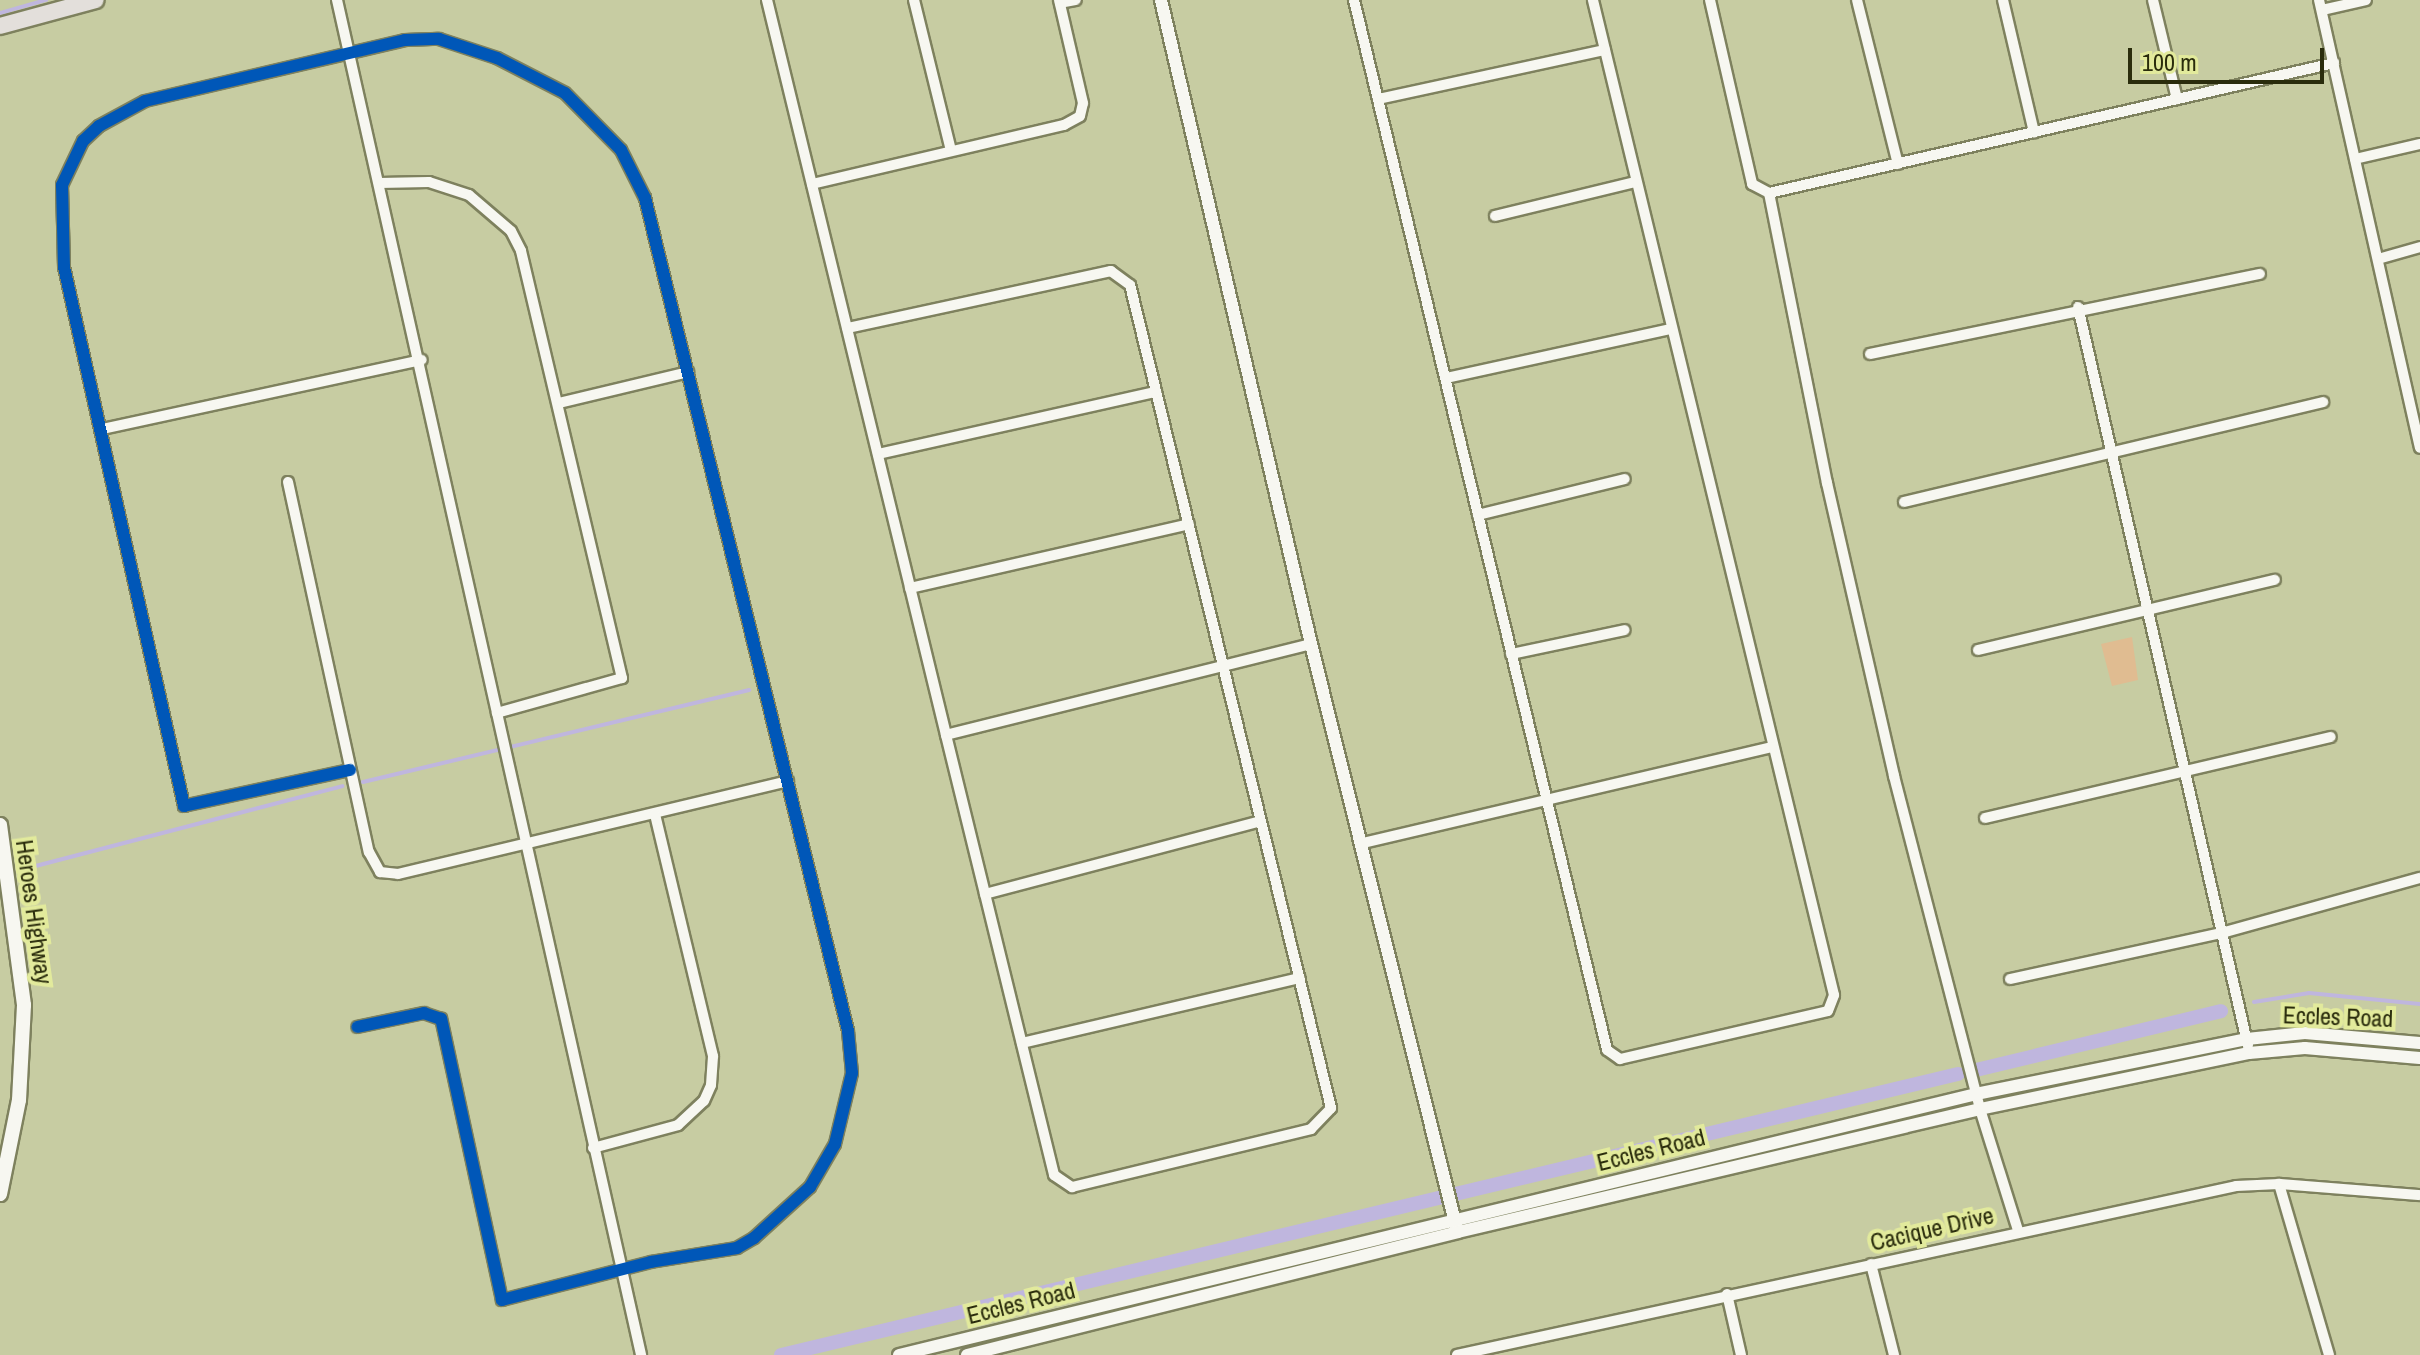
<!DOCTYPE html>
<style>
body{margin:0}
#map{position:relative;width:2420px;height:1355px;overflow:hidden;background:#c7cca2;font-family:"Archivo Narrow",sans-serif}
div>[style]{position:absolute}
.green>*{inset:0;background:#e0bc91}
.stream>*{height:4px;margin:-2px;padding:0 2px;transform-origin:2px;border-radius:2px;background:#bfb6de}
.canal>*{height:14px;margin:-7px;padding:0 7px;transform-origin:7px;border-radius:7px;background:#bfb6de}
.roads{filter:drop-shadow(2px 0 #7e815e) drop-shadow(-2px 0 #7e815e) drop-shadow(0 2px #7e815e) drop-shadow(0 -2px #7e815e)}
.minor>*{height:10px;margin:-5px;padding:0 5px;transform-origin:5px;border-radius:5px;background:#f7f7f1}
.tertiary>*{height:12px;margin:-6px;padding:0 6px;transform-origin:6px;border-radius:6px;background:#f7f7f1}
.secondary>*{height:14px;margin:-7px;padding:0 7px;transform-origin:7px;border-radius:7px;background:#f7f7f1}
.primary>*{height:16px;margin:-8px;padding:0 8px;transform-origin:8px;border-radius:8px;background:#e3dfdb}
.cycleway>*{height:12px;margin:-6px;padding:0 6px;transform-origin:6px;border-radius:6px;background:#0057b8}
span{translate:-50% -50%;white-space:nowrap;text-align:center;line-height:1.15;-webkit-text-stroke:8px #e2ea9c;paint-order:stroke}
.street-label{font-size:24px;color:#2a2c0c}
.scale{position:absolute;left:2128px;top:48px;width:196px;height:36px;box-sizing:border-box;border:4px solid #2a2c0c;border-top:0;padding-left:10px;font-size:24px;line-height:28px;white-space:nowrap;color:#2a2c0c;-webkit-text-stroke:6px #e2ea9c;paint-order:stroke}
</style>
<div id="map">
<div class="green">
<div style="clip-path:polygon(2132px 637px,2138px 680px,2112px 686px,2101px 644px)"></div>
</div>
<div class="stream">
<div style="left:0;top:13px;width:48px;rotate:-15.8deg"></div>
<div style="left:363px;top:782px;width:397px;rotate:-13.4deg"></div>
<div style="left:28px;top:868px;width:325px;rotate:-14.6deg"></div>
<div style="left:2254px;top:1002px;width:56px;rotate:-9.3deg"></div>
<div style="left:2309px;top:993px;width:112px;rotate:5.7deg"></div>
</div>
<div class="canal">
<div style="left:1976px;top:1070px;width:252px;rotate:-13.5deg"></div>
<div style="left:781px;top:1355px;width:1210px;rotate:-13.43deg"></div>
</div>
<div class="roads">
<div class="minor">
<div style="left:337px;top:0;width:1389px;rotate:77.35deg"></div>
<div style="left:767px;top:0;width:756px;rotate:76.31deg"></div>
<div style="left:946px;top:735px;width:453px;rotate:76.2deg"></div>
<div style="left:1054px;top:1175px;width:22px;rotate:34deg"></div>
<div style="left:1072px;top:1187px;width:246px;rotate:-13.6deg"></div>
<div style="left:1311px;top:1129px;width:29px;rotate:-46deg"></div>
<div style="left:1331px;top:1108px;width:847px;rotate:-103.72deg"></div>
<div style="left:1130px;top:285px;width:24px;rotate:-144deg"></div>
<div style="left:1111px;top:271px;width:270px;rotate:167.8deg"></div>
<div style="left:914px;top:0;width:155px;rotate:76.2deg"></div>
<div style="left:1354px;top:0;width:1080px;rotate:76.45deg"></div>
<div style="left:1607px;top:1050px;width:16px;rotate:35deg"></div>
<div style="left:1620px;top:1059px;width:213px;rotate:-13deg"></div>
<div style="left:1828px;top:1011px;width:17px;rotate:-69deg"></div>
<div style="left:1834px;top:995px;width:1024px;rotate:-103.62deg"></div>
<div style="left:1710px;top:0;width:189px;rotate:77.1deg"></div>
<div style="left:1752px;top:184px;width:19px;rotate:28deg"></div>
<div style="left:1769px;top:193px;width:580px;rotate:-12.96deg"></div>
<div style="left:1857px;top:0;width:169px;rotate:76deg"></div>
<div style="left:2003px;top:0;width:136px;rotate:76.8deg"></div>
<div style="left:2153px;top:0;width:102px;rotate:76.4deg"></div>
<div style="left:2319px;top:0;width:459px;rotate:77.3deg"></div>
<div style="left:1060px;top:3px;width:16px;rotate:-11deg"></div>
<div style="left:2322px;top:10px;width:45px;rotate:-12.8deg"></div>
<div style="left:1378px;top:99px;width:232px;rotate:-12.2deg"></div>
<div style="left:2355px;top:159px;width:67px;rotate:-13deg"></div>
<div style="left:379px;top:183px;width:50px;rotate:-1.1deg"></div>
<div style="left:429px;top:182px;width:42px;rotate:18deg"></div>
<div style="left:469px;top:195px;width:55px;rotate:40.6deg"></div>
<div style="left:511px;top:231px;width:22px;rotate:63deg"></div>
<div style="left:521px;top:251px;width:439px;rotate:76.7deg"></div>
<div style="left:622px;top:678px;width:130px;rotate:164.4deg"></div>
<div style="left:812px;top:184px;width:259px;rotate:-13.2deg"></div>
<div style="left:1064px;top:125px;width:18px;rotate:-29deg"></div>
<div style="left:1080px;top:116px;width:13px;rotate:-77deg"></div>
<div style="left:1083px;top:103px;width:106px;rotate:-103.1deg"></div>
<div style="left:1769px;top:193px;width:296px;rotate:78.7deg"></div>
<div style="left:1827px;top:483px;width:301px;rotate:77.1deg"></div>
<div style="left:1894px;top:776px;width:344px;rotate:75.5deg"></div>
<div style="left:1980px;top:1109px;width:127px;rotate:72.6deg"></div>
<div style="left:1495px;top:216px;width:145px;rotate:-13.6deg"></div>
<div style="left:2378px;top:259px;width:44px;rotate:-15.9deg"></div>
<div style="left:2078px;top:307px;width:758px;rotate:77.05deg"></div>
<div style="left:1870px;top:354px;width:398px;rotate:-11.6deg"></div>
<div style="left:1446px;top:378px;width:230px;rotate:-12.3deg"></div>
<div style="left:559px;top:403px;width:133px;rotate:-13.5deg"></div>
<div style="left:102px;top:429px;width:327px;rotate:-12.2deg"></div>
<div style="left:878px;top:454px;width:285px;rotate:-12.6deg"></div>
<div style="left:288px;top:482px;width:379px;rotate:77.7deg"></div>
<div style="left:369px;top:852px;width:23px;rotate:61deg"></div>
<div style="left:380px;top:872px;width:18px;rotate:6deg"></div>
<div style="left:398px;top:874px;width:401px;rotate:-13.4deg"></div>
<div style="left:1904px;top:502px;width:431px;rotate:-13.4deg"></div>
<div style="left:1478px;top:515px;width:151px;rotate:-13.8deg"></div>
<div style="left:910px;top:588px;width:286px;rotate:-12.9deg"></div>
<div style="left:1978px;top:650px;width:305px;rotate:-13.3deg"></div>
<div style="left:1511px;top:654px;width:116px;rotate:-11.9deg"></div>
<div style="left:946px;top:735px;width:376px;rotate:-14deg"></div>
<div style="left:350px;top:770px;width:170px;rotate:167.8deg"></div>
<div style="left:184px;top:806px;width:552px;rotate:-102.55deg"></div>
<div style="left:64px;top:267px;width:82px;rotate:-91.4deg"></div>
<div style="left:62px;top:185px;width:49px;rotate:-64.5deg"></div>
<div style="left:83px;top:141px;width:22px;rotate:-43deg"></div>
<div style="left:99px;top:126px;width:52px;rotate:-28.5deg"></div>
<div style="left:145px;top:101px;width:267px;rotate:-13.2deg"></div>
<div style="left:405px;top:40px;width:34px;rotate:-2deg"></div>
<div style="left:439px;top:39px;width:61px;rotate:18.1deg"></div>
<div style="left:497px;top:58px;width:76px;rotate:27.2deg"></div>
<div style="left:565px;top:93px;width:80px;rotate:45.5deg"></div>
<div style="left:621px;top:150px;width:54px;rotate:63.4deg"></div>
<div style="left:645px;top:198px;width:857px;rotate:76.3deg"></div>
<div style="left:848px;top:1031px;width:42px;rotate:84.6deg"></div>
<div style="left:852px;top:1073px;width:73px;rotate:103.5deg"></div>
<div style="left:835px;top:1144px;width:50px;rotate:120.2deg"></div>
<div style="left:810px;top:1187px;width:76px;rotate:137.7deg"></div>
<div style="left:754px;top:1238px;width:20px;rotate:150deg"></div>
<div style="left:737px;top:1248px;width:87px;rotate:170.8deg"></div>
<div style="left:651px;top:1262px;width:154px;rotate:165.7deg"></div>
<div style="left:502px;top:1300px;width:288px;rotate:-102.2deg"></div>
<div style="left:441px;top:1019px;width:18px;rotate:-161deg"></div>
<div style="left:424px;top:1013px;width:68px;rotate:168.2deg"></div>
<div style="left:1985px;top:818px;width:355px;rotate:-13.2deg"></div>
<div style="left:1363px;top:843px;width:420px;rotate:-13.2deg"></div>
<div style="left:985px;top:894px;width:282px;rotate:-14.8deg"></div>
<div style="left:2010px;top:979px;width:220px;rotate:-12.3deg"></div>
<div style="left:2225px;top:932px;width:202px;rotate:-15.5deg"></div>
<div style="left:1022px;top:1043px;width:285px;rotate:-13.2deg"></div>
<div style="left:593px;top:1148px;width:88px;rotate:-15.1deg"></div>
<div style="left:678px;top:1125px;width:35px;rotate:-43deg"></div>
<div style="left:704px;top:1101px;width:17px;rotate:-66deg"></div>
<div style="left:711px;top:1085px;width:29px;rotate:-86deg"></div>
<div style="left:713px;top:1056px;width:249px;rotate:-103.5deg"></div>
<div style="left:2279px;top:1184px;width:178px;rotate:73.7deg"></div>
<div style="left:1871px;top:1264px;width:94px;rotate:75.8deg"></div>
<div style="left:1727px;top:1294px;width:63px;rotate:77.1deg"></div>
<div style="left:1457px;top:1355px;width:797px;rotate:-12.24deg"></div>
<div style="left:2236px;top:1186px;width:43px;rotate:-2.7deg"></div>
<div style="left:2279px;top:1184px;width:141px;rotate:4.5deg"></div>
</div>
<div class="tertiary">
<div style="left:1161px;top:0;width:661px;rotate:76.89deg"></div>
<div style="left:1311px;top:644px;width:600px;rotate:76.01deg"></div>
<div style="left:899px;top:1355px;width:1108px;rotate:-13.62deg"></div>
<div style="left:1976px;top:1094px;width:277px;rotate:-11.5deg"></div>
<div style="left:2247px;top:1039px;width:58px;rotate:-5.9deg"></div>
<div style="left:2305px;top:1033px;width:115px;rotate:5deg"></div>
<div style="left:967px;top:1355px;width:506px;rotate:-14.06deg"></div>
<div style="left:1458px;top:1232px;width:536px;rotate:-13.26deg"></div>
<div style="left:1980px;top:1109px;width:275px;rotate:-11.8deg"></div>
<div style="left:2249px;top:1053px;width:56px;rotate:-5.1deg"></div>
<div style="left:2305px;top:1048px;width:115px;rotate:5deg"></div>
</div>
<div class="secondary">
<div style="left:0;top:825px;width:182px;rotate:82.4deg"></div>
<div style="left:24px;top:1005px;width:95px;rotate:93deg"></div>
<div style="left:19px;top:1100px;width:96px;rotate:101.4deg"></div>
</div>
<div class="primary">
<div style="left:0;top:26px;width:99px;rotate:-15.2deg"></div>
</div>
</div>
<div class="cycleway">
<div style="left:350px;top:770px;width:170px;rotate:167.8deg"></div>
<div style="left:184px;top:806px;width:552px;rotate:-102.55deg"></div>
<div style="left:64px;top:267px;width:82px;rotate:-91.4deg"></div>
<div style="left:62px;top:185px;width:49px;rotate:-64.5deg"></div>
<div style="left:83px;top:141px;width:22px;rotate:-43deg"></div>
<div style="left:99px;top:126px;width:52px;rotate:-28.5deg"></div>
<div style="left:145px;top:101px;width:267px;rotate:-13.2deg"></div>
<div style="left:405px;top:40px;width:34px;rotate:-2deg"></div>
<div style="left:439px;top:39px;width:61px;rotate:18.1deg"></div>
<div style="left:497px;top:58px;width:76px;rotate:27.2deg"></div>
<div style="left:565px;top:93px;width:80px;rotate:45.5deg"></div>
<div style="left:621px;top:150px;width:54px;rotate:63.4deg"></div>
<div style="left:645px;top:198px;width:857px;rotate:76.3deg"></div>
<div style="left:848px;top:1031px;width:42px;rotate:84.6deg"></div>
<div style="left:852px;top:1073px;width:73px;rotate:103.5deg"></div>
<div style="left:835px;top:1144px;width:50px;rotate:120.2deg"></div>
<div style="left:810px;top:1187px;width:76px;rotate:137.7deg"></div>
<div style="left:754px;top:1238px;width:20px;rotate:150deg"></div>
<div style="left:737px;top:1248px;width:87px;rotate:170.8deg"></div>
<div style="left:651px;top:1262px;width:154px;rotate:165.7deg"></div>
<div style="left:502px;top:1300px;width:288px;rotate:-102.2deg"></div>
<div style="left:441px;top:1019px;width:18px;rotate:-161deg"></div>
<div style="left:424px;top:1013px;width:68px;rotate:168.2deg"></div>
</div>
<div class="street-label">
<span style="left:34px;top:912px;rotate:82deg">Heroes Highway</span>
<span style="left:2338px;top:1017px;rotate:2deg">Eccles Road</span>
<span style="left:1651px;top:1150px;rotate:-14deg">Eccles Road</span>
<span style="left:1932px;top:1229px;rotate:-13deg">Cacique Drive</span>
<span style="left:1021px;top:1303px;rotate:-14deg">Eccles Road</span>
</div>
<div class="scale">100 m</div>
</div>
